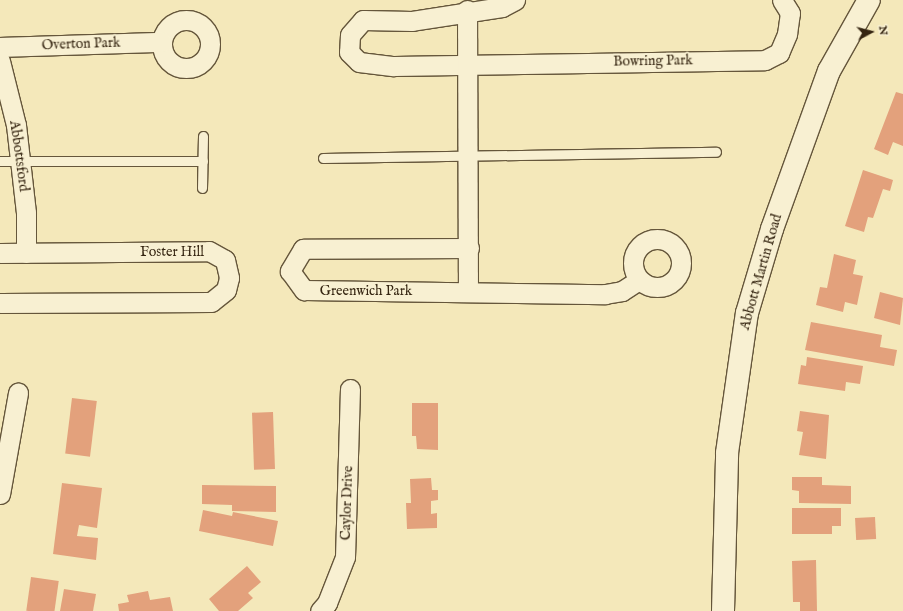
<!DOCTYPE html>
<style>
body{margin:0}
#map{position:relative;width:903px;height:611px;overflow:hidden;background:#f4e8ba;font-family:"IM FELL English",serif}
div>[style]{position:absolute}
.building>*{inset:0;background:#e3a17c;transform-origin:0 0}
.roads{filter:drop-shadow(1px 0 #65563b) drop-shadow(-1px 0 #65563b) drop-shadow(0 1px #65563b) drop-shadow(0 -1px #65563b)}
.lane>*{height:9px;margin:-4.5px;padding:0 4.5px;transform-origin:4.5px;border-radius:4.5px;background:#f8f0d2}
.street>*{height:19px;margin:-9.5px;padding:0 9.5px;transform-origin:9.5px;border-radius:9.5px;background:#f8f0d2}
.street>.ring{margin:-9.5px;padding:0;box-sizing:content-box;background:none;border:19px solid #f8f0d2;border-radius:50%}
.secondary>*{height:22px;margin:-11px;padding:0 11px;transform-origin:11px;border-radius:11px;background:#f8f0d2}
span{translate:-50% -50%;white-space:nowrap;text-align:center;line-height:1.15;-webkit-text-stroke:3px #f8f0d2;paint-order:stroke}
.street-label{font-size:14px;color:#352511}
.north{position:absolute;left:851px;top:12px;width:40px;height:40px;-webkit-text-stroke:3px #f8f0d2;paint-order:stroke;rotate:83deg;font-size:11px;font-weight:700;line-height:16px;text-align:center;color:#352511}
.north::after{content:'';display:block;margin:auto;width:14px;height:18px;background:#352511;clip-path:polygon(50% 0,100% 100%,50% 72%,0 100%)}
</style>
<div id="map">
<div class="building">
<div style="clip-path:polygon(896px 92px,903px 94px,903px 146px,893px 142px,888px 155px,874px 149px)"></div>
<div style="clip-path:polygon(863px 170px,893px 180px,890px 191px,883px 189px,873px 218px,868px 217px,864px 232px,845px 226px)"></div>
<div style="clip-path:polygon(834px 254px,856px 260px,853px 274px,863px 276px,857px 305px,845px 302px,843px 312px,816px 305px,820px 287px,827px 288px)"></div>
<div style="clip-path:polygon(880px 292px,903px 298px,900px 325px,874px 318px)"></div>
<div style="clip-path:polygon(811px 322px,882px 335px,880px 347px,897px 350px,894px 366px,805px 350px)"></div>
<div style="clip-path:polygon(807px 357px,863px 366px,860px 384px,846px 382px,845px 391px,798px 384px,801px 365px,806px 366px)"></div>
<div style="left:72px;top:398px;width:25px;height:56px;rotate:7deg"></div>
<div style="clip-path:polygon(412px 403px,438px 403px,438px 450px,417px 449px,416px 436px,412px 436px)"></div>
<div style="clip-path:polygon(800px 411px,829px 415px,826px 459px,799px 455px,803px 432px,797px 431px)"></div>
<div style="left:273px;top:412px;width:57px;height:21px;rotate:88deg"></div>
<div style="clip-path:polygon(792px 477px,822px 477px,822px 485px,851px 486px,851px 504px,799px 503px,799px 491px,792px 490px)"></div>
<div style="clip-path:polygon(431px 478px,432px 490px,438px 490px,438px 500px,431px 501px,431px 514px,437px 513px,437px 528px,407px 529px,406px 503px,411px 503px,410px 479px)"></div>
<div style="clip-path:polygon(62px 483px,102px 488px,97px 528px,79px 525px,77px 536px,98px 538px,96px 560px,53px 554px)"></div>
<div style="clip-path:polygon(202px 485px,276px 486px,276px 512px,232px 511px,232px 505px,202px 504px)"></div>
<div style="clip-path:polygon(792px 508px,841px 508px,841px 526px,832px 526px,832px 534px,792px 534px)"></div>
<div style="clip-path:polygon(203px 510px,232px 516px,233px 512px,278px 521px,273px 546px,199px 531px)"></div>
<div style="left:875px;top:517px;width:22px;height:20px;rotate:87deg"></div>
<div style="clip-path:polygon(816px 560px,817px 611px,800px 611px,800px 602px,793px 602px,792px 561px)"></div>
<div style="clip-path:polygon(247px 566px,261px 582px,248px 593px,253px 598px,238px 611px,219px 611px,209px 599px)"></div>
<div style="left:31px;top:577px;width:28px;height:34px;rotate:8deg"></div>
<div style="clip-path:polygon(64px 589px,96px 594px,93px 611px,60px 611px)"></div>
<div style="clip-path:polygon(148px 591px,150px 600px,170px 597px,173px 611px,119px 611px,118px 604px,129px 602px,127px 595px)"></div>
</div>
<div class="roads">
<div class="lane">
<div style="left:323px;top:158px;width:393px;rotate:-0.9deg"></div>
<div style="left:0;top:161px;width:203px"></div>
<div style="left:202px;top:188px;width:52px;rotate:-88.9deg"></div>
</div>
<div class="street">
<div style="left:515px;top:0;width:15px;rotate:152deg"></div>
<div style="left:502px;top:7px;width:91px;rotate:171.2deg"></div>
<div style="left:412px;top:21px;width:49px;rotate:-178.8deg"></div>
<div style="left:363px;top:20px;width:20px;rotate:131deg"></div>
<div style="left:350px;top:35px;width:17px;rotate:93deg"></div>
<div style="left:349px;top:52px;width:14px;rotate:45deg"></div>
<div style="left:359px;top:62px;width:35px;rotate:7deg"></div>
<div style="left:394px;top:66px;width:371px;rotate:-0.9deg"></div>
<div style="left:765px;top:60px;width:16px;rotate:-27deg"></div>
<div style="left:779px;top:53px;width:21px;rotate:-67deg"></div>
<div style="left:787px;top:34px;width:21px;rotate:-82deg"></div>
<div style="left:790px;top:13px;width:15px;rotate:-122deg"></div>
<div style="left:467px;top:10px;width:282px;rotate:89.8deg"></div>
<div class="ring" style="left:162px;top:20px;width:29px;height:29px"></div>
<div style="left:0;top:47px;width:162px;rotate:-1.8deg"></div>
<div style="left:0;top:61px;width:66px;rotate:76deg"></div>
<div style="left:16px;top:125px;width:89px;rotate:83.5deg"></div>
<div style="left:26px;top:213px;width:40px;rotate:90deg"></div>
<div class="ring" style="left:633px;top:239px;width:29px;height:29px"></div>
<div style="left:469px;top:248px;width:166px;rotate:179.7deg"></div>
<div style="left:303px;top:249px;width:26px;rotate:121deg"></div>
<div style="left:290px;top:271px;width:24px;rotate:54deg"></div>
<div style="left:304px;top:290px;width:301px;rotate:0.8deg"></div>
<div style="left:605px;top:294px;width:17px;rotate:-10deg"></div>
<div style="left:622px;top:291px;width:20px;rotate:-33deg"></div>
<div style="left:0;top:253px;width:209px;rotate:-0.5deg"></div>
<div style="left:209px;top:251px;width:18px;rotate:29deg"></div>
<div style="left:225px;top:260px;width:18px;rotate:77deg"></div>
<div style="left:229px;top:278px;width:12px;rotate:104deg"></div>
<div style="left:226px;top:290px;width:19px;rotate:141deg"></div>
<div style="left:211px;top:302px;width:211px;rotate:179.7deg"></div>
<div style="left:0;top:494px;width:103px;rotate:-79.9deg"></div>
<div style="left:320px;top:611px;width:11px;rotate:-49deg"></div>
<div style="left:327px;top:603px;width:49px;rotate:-68.6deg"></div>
<div style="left:345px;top:557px;width:168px;rotate:-88.3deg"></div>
</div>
<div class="secondary">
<div style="left:723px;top:611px;width:158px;rotate:-88.5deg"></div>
<div style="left:727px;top:453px;width:141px;rotate:-81.9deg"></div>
<div style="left:747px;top:313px;width:88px;rotate:-73.4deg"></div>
<div style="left:772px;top:229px;width:168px;rotate:-70.2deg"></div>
<div style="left:829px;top:71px;width:81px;rotate:-60.6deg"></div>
</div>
</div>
<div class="street-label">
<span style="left:81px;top:44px;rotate:-2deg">Overton Park</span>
<span style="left:653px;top:61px;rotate:-1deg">Bowring Park</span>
<span style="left:19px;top:156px;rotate:82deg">Abbottsford</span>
<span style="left:172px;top:252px">Foster Hill</span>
<span style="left:761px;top:272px;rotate:-74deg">Abbott Martin Road</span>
<span style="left:366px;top:291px">Greenwich Park</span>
<span style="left:347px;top:503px;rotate:-88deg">Caylor Drive</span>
</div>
<div class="north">N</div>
</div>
